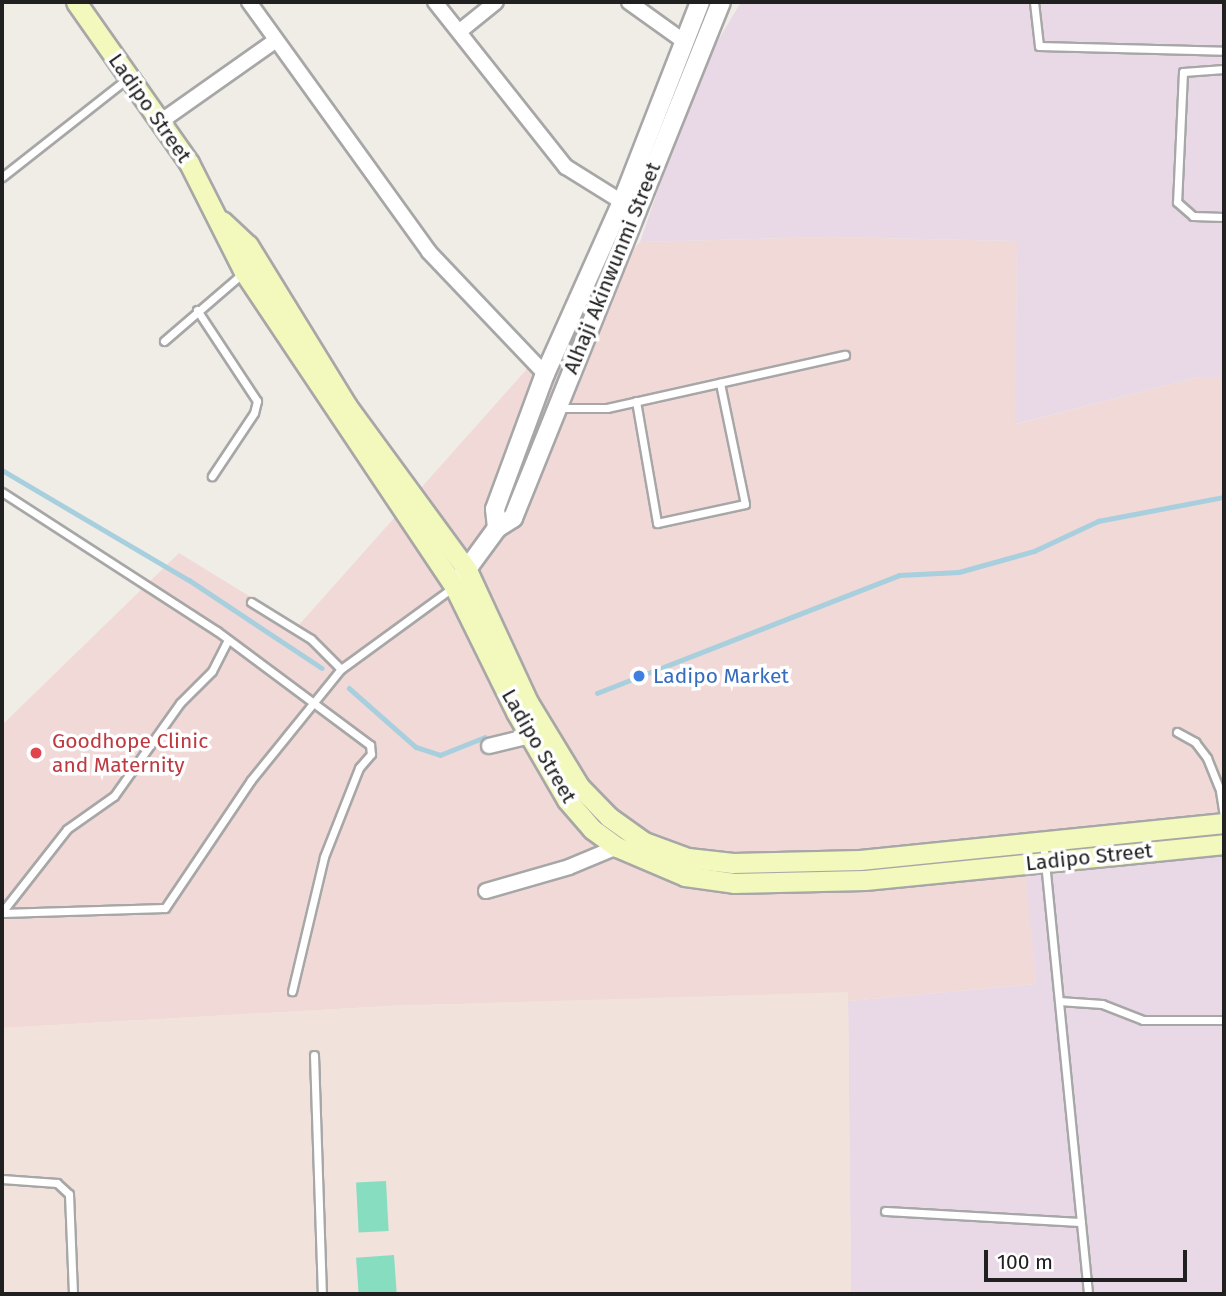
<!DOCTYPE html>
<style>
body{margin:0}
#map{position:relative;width:1226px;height:1296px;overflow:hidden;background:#f0ede7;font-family:"Fira Sans",sans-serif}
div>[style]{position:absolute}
.commercial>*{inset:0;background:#f0d9d7}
.industrial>*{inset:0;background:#e9d9e6}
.military>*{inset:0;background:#f1e2db}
.pitch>*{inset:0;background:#87ddbf;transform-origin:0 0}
.stream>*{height:4.5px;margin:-2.25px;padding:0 2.25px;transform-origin:2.25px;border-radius:2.25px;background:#a8cfdd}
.roads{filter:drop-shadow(2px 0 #a7a7a7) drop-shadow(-2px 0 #a7a7a7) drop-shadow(0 2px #a7a7a7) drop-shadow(0 -2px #a7a7a7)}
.service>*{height:7px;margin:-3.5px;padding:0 3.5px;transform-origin:3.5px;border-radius:3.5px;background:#fff}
.minor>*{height:14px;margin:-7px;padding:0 7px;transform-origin:7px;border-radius:7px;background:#fff}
.tertiary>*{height:18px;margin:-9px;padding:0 9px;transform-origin:9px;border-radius:9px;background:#fff}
.secondary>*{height:19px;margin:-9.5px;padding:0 9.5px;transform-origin:9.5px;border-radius:9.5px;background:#f3f8bd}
.dots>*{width:19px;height:19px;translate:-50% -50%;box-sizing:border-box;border:4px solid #fff;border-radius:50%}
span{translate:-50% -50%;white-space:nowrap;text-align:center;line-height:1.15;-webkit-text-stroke:7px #fff;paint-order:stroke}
.street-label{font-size:21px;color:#202020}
.shop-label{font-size:21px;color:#366cbe}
.left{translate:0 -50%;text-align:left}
.health-label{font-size:21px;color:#be3a42}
.frame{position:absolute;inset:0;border:4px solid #202020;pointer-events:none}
.scale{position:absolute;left:984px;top:1250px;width:203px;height:32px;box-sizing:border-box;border:4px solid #202020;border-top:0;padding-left:9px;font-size:21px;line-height:24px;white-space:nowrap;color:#202020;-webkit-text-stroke:5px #fff;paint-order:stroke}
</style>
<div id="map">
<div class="commercial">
<div style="clip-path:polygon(827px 237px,1017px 241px,1016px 424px,1199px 377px,1224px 377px,1224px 854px,1027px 877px,1036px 984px,848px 1001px,848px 993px,389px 1006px,2px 1028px,2px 725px,179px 553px,298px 626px,640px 242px)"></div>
</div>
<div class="industrial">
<div style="clip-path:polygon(741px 2px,1224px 2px,1224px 377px,1199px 377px,1015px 424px,1017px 241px,827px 237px,640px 242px,698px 74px)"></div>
<div style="clip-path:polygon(1224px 854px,1224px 1294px,851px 1294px,848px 1001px,1036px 984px,1026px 877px)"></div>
</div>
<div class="military">
<div style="clip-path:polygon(848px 992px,851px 1294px,2px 1294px,2px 1028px,389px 1006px)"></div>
</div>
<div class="pitch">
<div style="left:386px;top:1181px;width:50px;height:30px;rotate:87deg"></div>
<div style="left:394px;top:1255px;width:39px;height:38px;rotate:86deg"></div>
</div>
<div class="stream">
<div style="left:2px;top:470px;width:217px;rotate:30.5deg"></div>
<div style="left:189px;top:580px;width:159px;rotate:33.5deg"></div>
<div style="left:349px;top:688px;width:89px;rotate:41.4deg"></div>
<div style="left:416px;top:747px;width:25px;rotate:18deg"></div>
<div style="left:440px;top:755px;width:48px;rotate:-21.8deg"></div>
<div style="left:597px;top:693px;width:324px;rotate:-21.3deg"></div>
<div style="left:899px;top:575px;width:60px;rotate:-2.9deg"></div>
<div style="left:959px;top:572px;width:78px;rotate:-15.6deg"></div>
<div style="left:1034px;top:551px;width:71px;rotate:-25.1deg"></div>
<div style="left:1098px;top:521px;width:128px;rotate:-10.8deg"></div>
</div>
<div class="roads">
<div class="service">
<div style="left:1034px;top:2px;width:44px;rotate:83.5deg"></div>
<div style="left:1039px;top:46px;width:185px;rotate:1.5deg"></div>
<div style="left:1224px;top:69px;width:41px;rotate:175.8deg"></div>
<div style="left:1183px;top:72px;width:130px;rotate:92.6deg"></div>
<div style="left:1177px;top:202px;width:21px;rotate:41deg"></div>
<div style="left:1193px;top:216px;width:31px;rotate:2deg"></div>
<div style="left:2px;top:177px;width:160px;rotate:-38.2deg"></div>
<div style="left:197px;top:310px;width:109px;rotate:56.6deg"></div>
<div style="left:257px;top:401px;width:12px;rotate:104deg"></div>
<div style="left:254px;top:413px;width:76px;rotate:123.7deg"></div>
<div style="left:164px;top:341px;width:104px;rotate:-40.7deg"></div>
<div style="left:636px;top:401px;width:124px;rotate:80.2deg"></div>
<div style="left:657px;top:523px;width:90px;rotate:-12.2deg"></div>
<div style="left:745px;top:504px;width:124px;rotate:-101.7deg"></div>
<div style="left:558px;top:408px;width:49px"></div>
<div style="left:607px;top:408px;width:244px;rotate:-12.6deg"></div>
<div style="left:2px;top:492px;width:256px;rotate:32.9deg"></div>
<div style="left:217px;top:631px;width:191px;rotate:36.7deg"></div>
<div style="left:370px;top:745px;width:9px;rotate:84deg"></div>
<div style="left:371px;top:754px;width:18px;rotate:131deg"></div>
<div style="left:359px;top:768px;width:96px;rotate:111.5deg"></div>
<div style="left:324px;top:857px;width:138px;rotate:103.4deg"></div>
<div style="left:251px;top:602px;width:70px;rotate:31.7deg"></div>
<div style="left:311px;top:639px;width:42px;rotate:45deg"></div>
<div style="left:1177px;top:732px;width:21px;rotate:29deg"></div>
<div style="left:1195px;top:742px;width:20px;rotate:53deg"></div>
<div style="left:1207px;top:758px;width:35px;rotate:68deg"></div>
<div style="left:1220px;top:791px;width:25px;rotate:81deg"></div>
<div style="left:1043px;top:842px;width:454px;rotate:84.3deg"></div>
<div style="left:2px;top:912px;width:105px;rotate:-51.9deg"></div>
<div style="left:67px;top:829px;width:57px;rotate:-35.1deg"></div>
<div style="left:114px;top:796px;width:114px;rotate:-54.6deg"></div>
<div style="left:180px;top:703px;width:45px;rotate:-45deg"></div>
<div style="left:212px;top:671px;width:33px;rotate:-63deg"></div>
<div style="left:2px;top:913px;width:163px;rotate:-1.8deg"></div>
<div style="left:165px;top:908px;width:154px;rotate:-56.1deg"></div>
<div style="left:251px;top:780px;width:143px;rotate:-51deg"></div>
<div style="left:341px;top:669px;width:137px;rotate:-36.1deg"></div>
<div style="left:1059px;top:1001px;width:43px;rotate:4deg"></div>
<div style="left:1102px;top:1004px;width:44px;rotate:21.3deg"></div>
<div style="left:1143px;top:1020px;width:81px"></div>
<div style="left:314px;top:1055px;width:239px;rotate:88.1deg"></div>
<div style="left:2px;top:1179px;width:55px;rotate:4.2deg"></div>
<div style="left:57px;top:1183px;width:16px;rotate:43deg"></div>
<div style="left:69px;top:1194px;width:100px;rotate:87.7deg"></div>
<div style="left:885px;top:1211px;width:196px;rotate:3.2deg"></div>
</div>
<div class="minor">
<div style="left:249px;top:2px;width:308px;rotate:54.2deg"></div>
<div style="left:429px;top:252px;width:168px;rotate:46.4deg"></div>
<div style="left:435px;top:2px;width:211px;rotate:51.6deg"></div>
<div style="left:566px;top:167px;width:66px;rotate:32deg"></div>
<div style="left:629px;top:2px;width:65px;rotate:35.6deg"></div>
<div style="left:460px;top:31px;width:46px;rotate:-38.9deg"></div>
<div style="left:160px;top:122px;width:141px;rotate:-35.2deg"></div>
<div style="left:489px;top:746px;width:42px;rotate:-13.7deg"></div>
<div style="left:486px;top:891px;width:86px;rotate:-16.1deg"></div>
<div style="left:569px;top:867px;width:52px;rotate:-22.6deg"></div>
</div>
<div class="tertiary">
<div style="left:497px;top:528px;width:19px;rotate:-96deg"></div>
<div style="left:495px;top:509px;width:144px;rotate:-69.7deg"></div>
<div style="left:545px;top:374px;width:188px;rotate:-65.9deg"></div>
<div style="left:622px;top:202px;width:215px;rotate:-68.7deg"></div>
<div style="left:459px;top:580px;width:64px;rotate:-53.8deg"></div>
<div style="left:497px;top:528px;width:19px;rotate:-32deg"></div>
<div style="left:513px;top:518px;width:556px;rotate:-68.05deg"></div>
</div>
<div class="secondary">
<div style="left:76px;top:2px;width:197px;rotate:54.9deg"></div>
<div style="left:189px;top:163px;width:122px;rotate:63.2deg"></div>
<div style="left:244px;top:272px;width:378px;rotate:56.2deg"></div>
<div style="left:454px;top:586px;width:140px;rotate:63.8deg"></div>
<div style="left:516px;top:712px;width:102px;rotate:59.9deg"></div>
<div style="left:567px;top:800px;width:38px;rotate:49deg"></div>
<div style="left:592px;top:829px;width:31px;rotate:36deg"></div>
<div style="left:617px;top:847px;width:74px;rotate:23.1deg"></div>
<div style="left:685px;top:876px;width:49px;rotate:8.1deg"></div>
<div style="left:734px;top:883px;width:131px;rotate:-1.3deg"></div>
<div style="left:865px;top:880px;width:361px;rotate:-5.7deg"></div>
<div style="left:222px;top:221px;width:35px;rotate:43deg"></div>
<div style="left:248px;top:245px;width:189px;rotate:58.4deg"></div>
<div style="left:347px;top:406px;width:203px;rotate:53.8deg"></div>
<div style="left:467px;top:570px;width:145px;rotate:65.2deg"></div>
<div style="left:528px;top:702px;width:98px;rotate:58.7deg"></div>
<div style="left:579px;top:786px;width:43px;rotate:45.9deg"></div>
<div style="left:609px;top:817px;width:43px;rotate:35.5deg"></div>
<div style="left:644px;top:842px;width:47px;rotate:20deg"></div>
<div style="left:688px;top:858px;width:45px;rotate:6.3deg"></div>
<div style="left:733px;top:863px;width:127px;rotate:-1.4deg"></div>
<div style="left:860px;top:860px;width:366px;rotate:-5.8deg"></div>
</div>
</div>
<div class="dots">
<div style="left:639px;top:676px;background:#3f7fe0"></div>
<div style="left:36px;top:753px;background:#e0444e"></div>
</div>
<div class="street-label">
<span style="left:150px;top:108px;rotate:55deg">Ladipo Street</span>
<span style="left:612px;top:268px;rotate:-68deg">Alhaji Akinwunmi Street</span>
<span style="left:539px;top:746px;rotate:60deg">Ladipo Street</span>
<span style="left:1089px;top:857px;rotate:-6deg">Ladipo Street</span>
</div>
<div class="shop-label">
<span class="left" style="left:653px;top:676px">Ladipo Market</span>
</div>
<div class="health-label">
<span class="left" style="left:52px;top:753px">Goodhope Clinic<br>and Maternity</span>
</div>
<div class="frame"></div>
<div class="scale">100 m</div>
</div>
